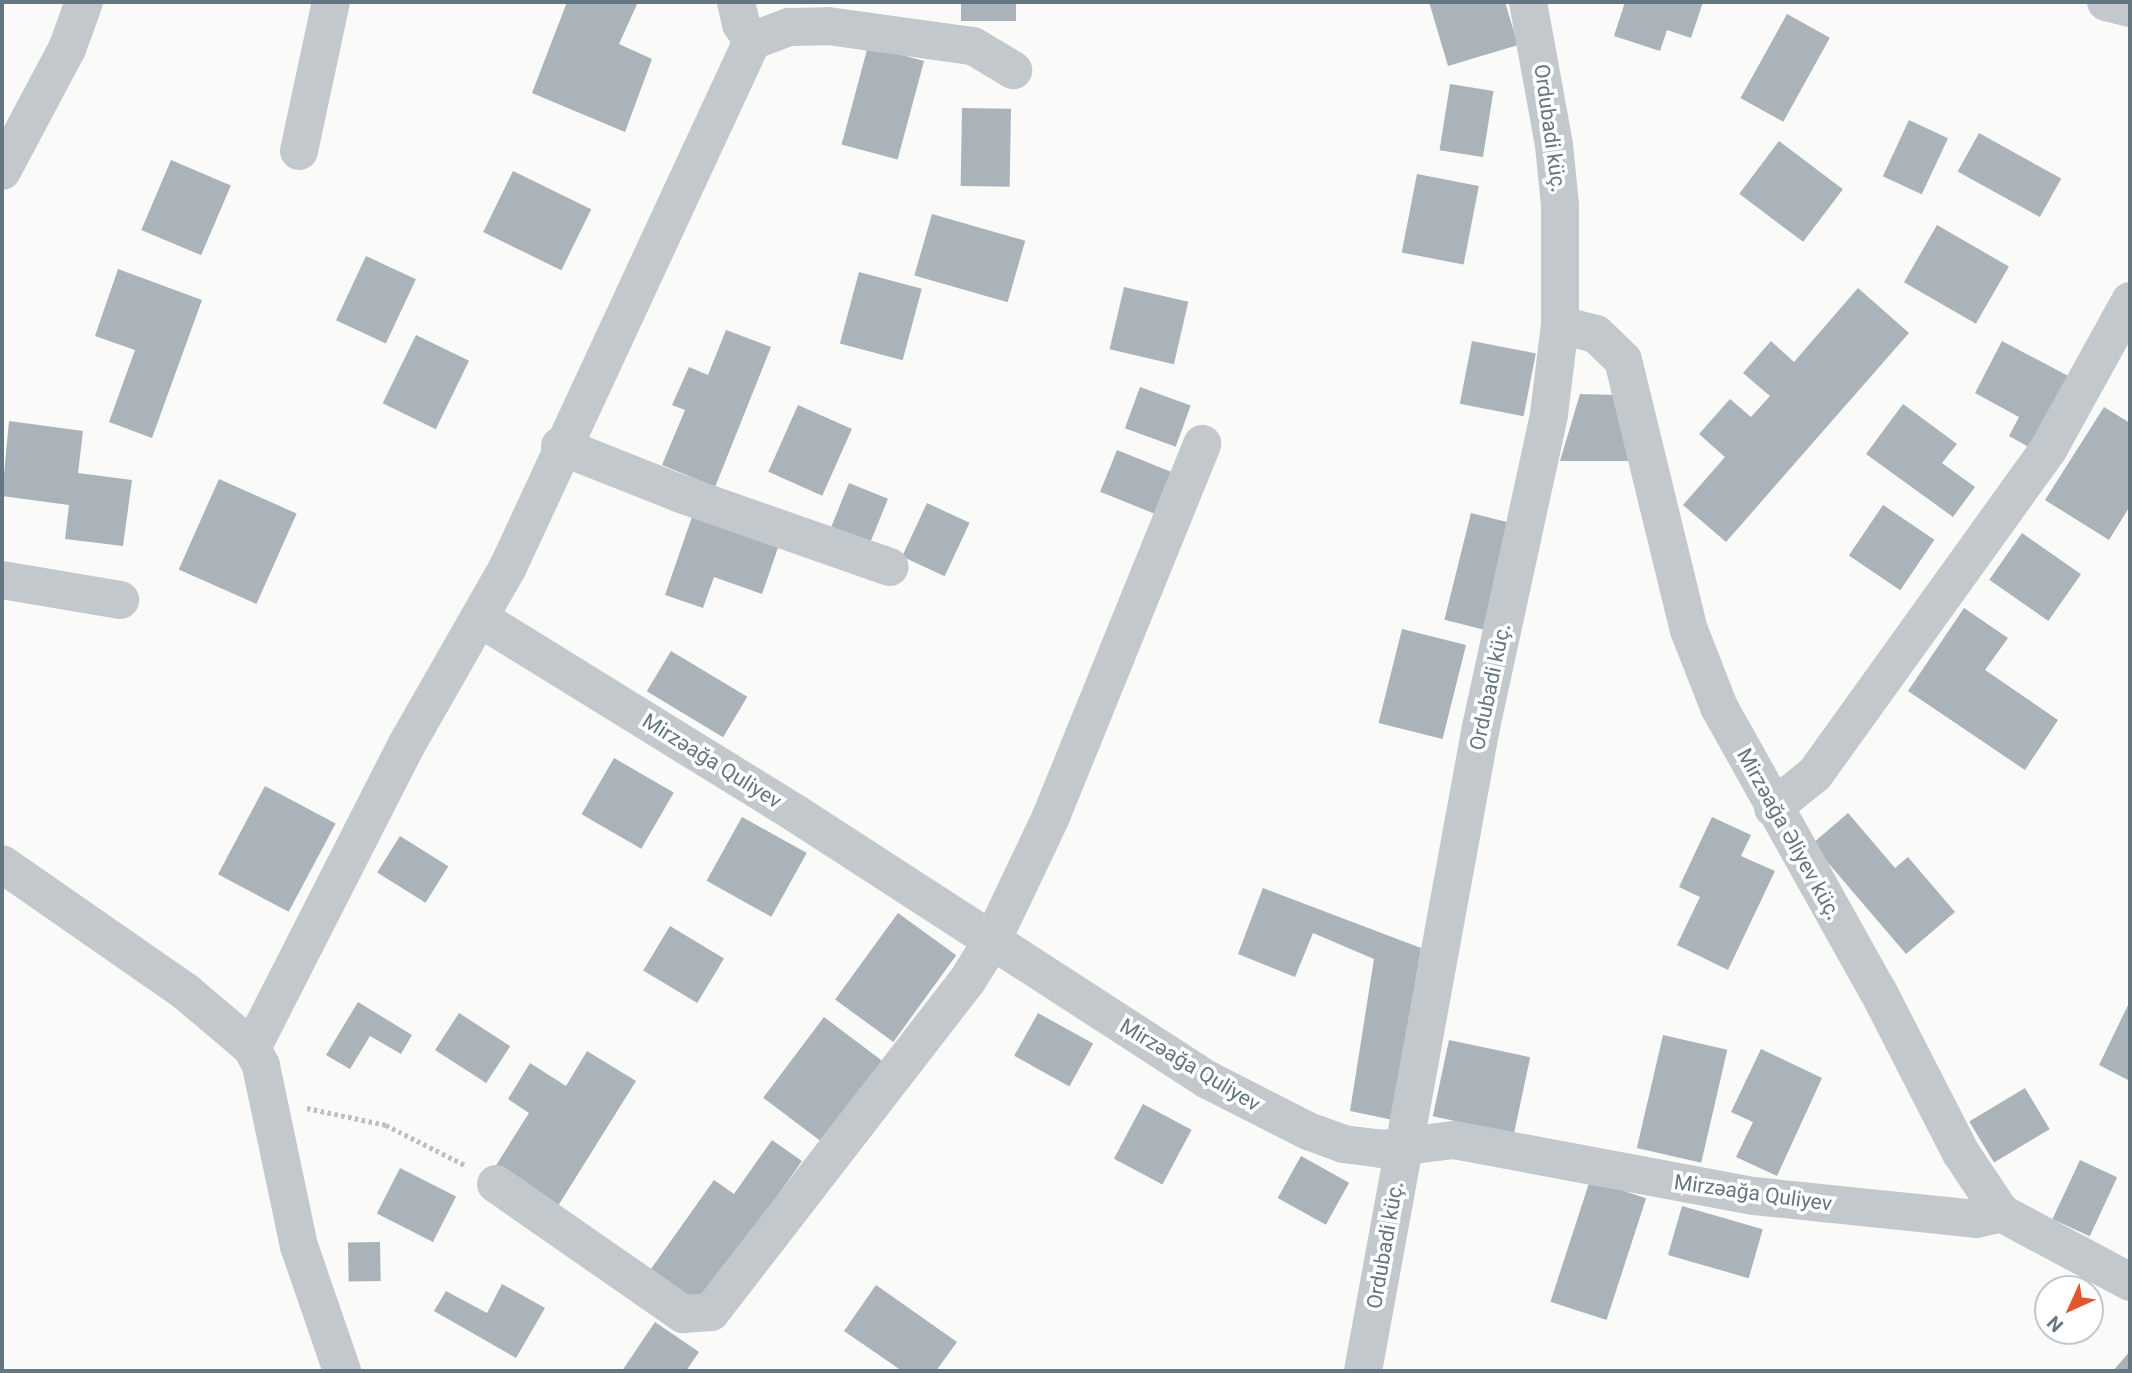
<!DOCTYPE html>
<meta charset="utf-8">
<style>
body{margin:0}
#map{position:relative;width:2132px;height:1373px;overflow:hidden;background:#fafaf8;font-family:Roboto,sans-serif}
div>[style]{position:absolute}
.building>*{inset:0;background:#aab3b9;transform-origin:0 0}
.path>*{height:4.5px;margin-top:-2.25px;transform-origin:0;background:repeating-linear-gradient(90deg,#bbbfc2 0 3.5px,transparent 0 7px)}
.minor>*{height:38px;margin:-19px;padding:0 19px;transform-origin:19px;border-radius:19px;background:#c3c8cc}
span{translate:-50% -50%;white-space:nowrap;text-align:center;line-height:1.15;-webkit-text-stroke:7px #fff;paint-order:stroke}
.street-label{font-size:21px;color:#657683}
.frame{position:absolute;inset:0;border:4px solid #657683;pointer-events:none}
.north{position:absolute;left:2034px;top:1275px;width:70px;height:70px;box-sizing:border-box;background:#fff;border:2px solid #c1c8cd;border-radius:50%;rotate:225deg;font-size:19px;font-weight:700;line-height:28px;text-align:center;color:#657683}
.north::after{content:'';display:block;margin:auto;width:24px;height:32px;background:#e4572e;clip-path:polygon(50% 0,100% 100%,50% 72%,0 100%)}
</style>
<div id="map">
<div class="building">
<div style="clip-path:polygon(567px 2px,638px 2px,619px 44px,652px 59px,625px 132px,532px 93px)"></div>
<div style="left:961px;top:2px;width:55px;height:19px"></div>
<div style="clip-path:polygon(1429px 2px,1505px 2px,1518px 45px,1448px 66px)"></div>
<div style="clip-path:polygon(1625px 2px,1703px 2px,1691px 38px,1667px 30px,1660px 51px,1614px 36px)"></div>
<div style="left:1787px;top:14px;width:49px;height:96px;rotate:29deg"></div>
<div style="left:868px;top:46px;width:58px;height:102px;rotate:15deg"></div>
<div style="left:1450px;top:84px;width:44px;height:67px;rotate:9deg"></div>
<div style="left:962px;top:108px;width:49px;height:78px;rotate:1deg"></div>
<div style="left:1909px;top:120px;width:43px;height:62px;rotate:25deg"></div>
<div style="left:1979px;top:133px;width:94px;height:44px;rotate:29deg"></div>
<div style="left:1779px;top:141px;width:80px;height:66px;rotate:37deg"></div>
<div style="left:171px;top:160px;width:65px;height:76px;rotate:23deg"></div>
<div style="left:513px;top:171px;width:87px;height:68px;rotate:26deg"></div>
<div style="left:1417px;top:174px;width:63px;height:80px;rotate:11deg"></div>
<div style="left:932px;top:214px;width:97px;height:64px;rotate:16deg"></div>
<div style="left:1937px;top:225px;width:83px;height:66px;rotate:30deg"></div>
<div style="left:366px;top:256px;width:55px;height:71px;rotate:25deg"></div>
<div style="clip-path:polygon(118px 269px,202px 300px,152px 438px,109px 422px,135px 350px,95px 336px)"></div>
<div style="left:859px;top:272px;width:65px;height:74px;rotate:15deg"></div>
<div style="left:1124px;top:287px;width:66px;height:64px;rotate:13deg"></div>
<div style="clip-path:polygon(1858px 288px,1909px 333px,1726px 542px,1683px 505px,1725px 457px,1699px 434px,1730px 399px,1751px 417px,1770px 396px,1743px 373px,1771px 341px,1794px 362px)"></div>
<div style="clip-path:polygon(726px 330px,771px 347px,715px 487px,662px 465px,685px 410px,672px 405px,689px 367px,708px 375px)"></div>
<div style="left:416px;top:335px;width:59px;height:76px;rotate:26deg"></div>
<div style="left:1472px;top:341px;width:65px;height:64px;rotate:11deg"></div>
<div style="clip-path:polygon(2002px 341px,2072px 378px,2034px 450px,2009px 436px,2019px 417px,1975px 393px)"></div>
<div style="left:1140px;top:387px;width:54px;height:44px;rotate:20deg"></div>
<div style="clip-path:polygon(1580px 394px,1618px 395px,1630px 461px,1560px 461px)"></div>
<div style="clip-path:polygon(1903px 404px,1957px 444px,1942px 463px,1975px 487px,1953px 517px,1866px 454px)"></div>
<div style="left:798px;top:405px;width:59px;height:73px;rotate:24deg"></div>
<div style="clip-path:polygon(2104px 407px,2130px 423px,2130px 506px,2109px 540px,2045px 500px)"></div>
<div style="clip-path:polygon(9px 421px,83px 431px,78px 473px,132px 480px,123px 546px,65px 539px,69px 505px,2px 496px)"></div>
<div style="left:1117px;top:450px;width:58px;height:45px;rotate:22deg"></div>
<div style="left:219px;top:479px;width:85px;height:99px;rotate:24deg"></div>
<div style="left:849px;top:483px;width:42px;height:47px;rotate:22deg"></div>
<div style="left:927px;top:503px;width:47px;height:59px;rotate:25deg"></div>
<div style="left:1883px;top:505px;width:62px;height:61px;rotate:34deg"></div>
<div style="clip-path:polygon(694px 511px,780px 542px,762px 594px,714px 577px,703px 608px,665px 595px)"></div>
<div style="left:1471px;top:513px;width:40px;height:110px;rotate:14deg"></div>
<div style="left:2022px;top:533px;width:72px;height:57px;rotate:35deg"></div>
<div style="clip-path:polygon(1964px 608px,2008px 638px,1985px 670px,2058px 720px,2025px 770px,1908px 691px)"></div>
<div style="left:1402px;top:629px;width:66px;height:97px;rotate:14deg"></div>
<div style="left:671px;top:651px;width:89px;height:47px;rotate:31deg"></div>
<div style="left:614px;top:758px;width:69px;height:65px;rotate:30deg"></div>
<div style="left:265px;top:786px;width:80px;height:100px;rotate:28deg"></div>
<div style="clip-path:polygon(1848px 813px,1895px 868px,1908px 857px,1955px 912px,1906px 954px,1812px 844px)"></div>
<div style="left:742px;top:817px;width:74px;height:73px;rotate:29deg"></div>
<div style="clip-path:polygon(1712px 817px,1751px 835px,1741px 856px,1775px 871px,1728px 970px,1677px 945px,1700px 897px,1679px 887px)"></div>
<div style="left:400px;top:836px;width:57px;height:43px;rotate:32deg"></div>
<div style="clip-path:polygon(1263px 888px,1421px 948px,1393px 1120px,1350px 1111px,1374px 959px,1313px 933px,1295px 977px,1238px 954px)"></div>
<div style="left:898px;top:913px;width:72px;height:107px;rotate:36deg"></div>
<div style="left:670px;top:926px;width:63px;height:52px;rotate:31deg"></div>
<div style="clip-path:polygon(2130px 1001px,2130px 1081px,2099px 1065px)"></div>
<div style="clip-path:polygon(358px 1002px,412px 1035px,401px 1054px,370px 1036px,350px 1069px,326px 1055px)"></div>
<div style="left:459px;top:1013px;width:61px;height:44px;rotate:33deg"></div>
<div style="left:1038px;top:1013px;width:63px;height:49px;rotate:29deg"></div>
<div style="left:824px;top:1017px;width:76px;height:101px;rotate:37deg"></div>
<div style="left:1663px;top:1035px;width:66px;height:116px;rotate:13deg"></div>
<div style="left:1449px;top:1040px;width:83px;height:78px;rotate:12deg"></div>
<div style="clip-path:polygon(1761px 1049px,1822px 1078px,1777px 1176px,1736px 1157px,1753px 1122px,1731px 1112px)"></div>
<div style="clip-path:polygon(587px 1051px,636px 1081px,558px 1206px,495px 1167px,529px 1113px,508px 1099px,530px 1063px,566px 1086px)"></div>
<div style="left:2025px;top:1088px;width:48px;height:65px;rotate:59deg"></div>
<div style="left:1143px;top:1104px;width:55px;height:62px;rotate:28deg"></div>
<div style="clip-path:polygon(772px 1140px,802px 1161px,701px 1304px,651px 1269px,714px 1180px,734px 1194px)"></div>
<div style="left:1301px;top:1156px;width:55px;height:48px;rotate:29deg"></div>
<div style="left:2080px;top:1160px;width:41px;height:65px;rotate:25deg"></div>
<div style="left:400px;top:1168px;width:63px;height:51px;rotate:27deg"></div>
<div style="left:1590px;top:1180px;width:59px;height:128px;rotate:18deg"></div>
<div style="left:1682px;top:1206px;width:84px;height:51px;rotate:16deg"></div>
<div style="left:380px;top:1242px;width:39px;height:32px;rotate:89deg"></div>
<div style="clip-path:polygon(502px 1284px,545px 1308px,516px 1358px,434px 1311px,446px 1291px,487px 1313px)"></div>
<div style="clip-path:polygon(876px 1285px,957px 1342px,936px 1371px,902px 1371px,844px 1331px)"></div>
<div style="clip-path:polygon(655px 1322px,699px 1352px,686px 1371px,622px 1371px)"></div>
<div style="clip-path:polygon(2130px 1351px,2130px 1371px,2113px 1371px)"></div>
</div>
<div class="path">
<div style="left:307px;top:1108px;width:81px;rotate:12.1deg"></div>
<div style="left:386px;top:1125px;width:89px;rotate:26.9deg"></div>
</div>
<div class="minor">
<div style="left:736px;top:2px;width:23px;rotate:77deg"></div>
<div style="left:741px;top:24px;width:20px;rotate:57deg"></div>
<div style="left:2106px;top:2px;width:25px;rotate:14deg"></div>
<div style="left:299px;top:151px;width:152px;rotate:-77.9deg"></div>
<div style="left:2px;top:171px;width:138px;rotate:-62deg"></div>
<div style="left:67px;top:49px;width:50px;rotate:-70.1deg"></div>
<div style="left:1560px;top:325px;width:37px;rotate:14deg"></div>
<div style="left:1596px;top:334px;width:37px;rotate:44deg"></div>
<div style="left:1623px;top:360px;width:278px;rotate:76.3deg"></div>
<div style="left:1689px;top:630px;width:83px;rotate:68.7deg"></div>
<div style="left:1719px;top:707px;width:325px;rotate:60.8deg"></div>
<div style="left:1878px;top:991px;width:182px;rotate:62.9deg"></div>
<div style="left:1961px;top:1153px;width:72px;rotate:56.3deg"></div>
<div style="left:2001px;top:1213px;width:146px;rotate:28.1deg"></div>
<div style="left:560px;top:446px;width:130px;rotate:21.6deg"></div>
<div style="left:681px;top:494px;width:221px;rotate:19.3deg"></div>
<div style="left:2px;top:580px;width:120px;rotate:9.6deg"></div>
<div style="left:481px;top:619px;width:369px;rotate:31.7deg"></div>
<div style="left:795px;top:813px;width:492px;rotate:32.9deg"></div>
<div style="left:1208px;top:1080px;width:112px;rotate:27deg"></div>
<div style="left:1308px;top:1131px;width:37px;rotate:20deg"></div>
<div style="left:1343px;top:1144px;width:38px;rotate:7deg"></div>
<div style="left:1381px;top:1149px;width:74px;rotate:-7deg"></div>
<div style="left:1454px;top:1140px;width:305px;rotate:10.6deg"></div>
<div style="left:1754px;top:1196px;width:223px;rotate:5.9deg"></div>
<div style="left:1976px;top:1219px;width:26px;rotate:-13deg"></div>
<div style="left:1773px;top:808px;width:54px;rotate:-39deg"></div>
<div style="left:1815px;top:774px;width:401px;rotate:-54.3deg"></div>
<div style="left:2049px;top:448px;width:168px;rotate:-61.1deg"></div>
<div style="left:2px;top:864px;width:224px;rotate:34.8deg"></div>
<div style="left:186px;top:992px;width:87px;rotate:40.3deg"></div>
<div style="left:252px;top:1048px;width:20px;rotate:63deg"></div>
<div style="left:261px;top:1066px;width:184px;rotate:78.1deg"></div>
<div style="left:299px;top:1246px;width:132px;rotate:71deg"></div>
<div style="left:252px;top:1048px;width:341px;rotate:-63deg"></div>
<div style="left:407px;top:744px;width:204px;rotate:-60.3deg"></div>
<div style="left:508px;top:567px;width:580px;rotate:-65.11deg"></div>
<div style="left:752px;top:41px;width:40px;rotate:-21deg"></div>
<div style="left:789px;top:27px;width:39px;rotate:-1deg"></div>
<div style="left:828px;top:26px;width:146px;rotate:7.9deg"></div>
<div style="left:973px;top:46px;width:47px;rotate:31deg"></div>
<div style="left:496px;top:1184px;width:228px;rotate:34.8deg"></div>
<div style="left:683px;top:1314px;width:28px;rotate:-4deg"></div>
<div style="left:711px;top:1312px;width:418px;rotate:-52.3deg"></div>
<div style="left:967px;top:981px;width:47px;rotate:-58deg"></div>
<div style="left:992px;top:941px;width:135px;rotate:-64.6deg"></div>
<div style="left:1050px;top:819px;width:405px;rotate:-67.9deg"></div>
<div style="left:1363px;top:1371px;width:655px;rotate:-79.62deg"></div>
<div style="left:1481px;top:727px;width:320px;rotate:-77.7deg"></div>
<div style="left:1549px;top:414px;width:90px;rotate:-83deg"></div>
<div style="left:1560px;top:325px;width:120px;rotate:-90deg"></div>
<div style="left:1560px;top:205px;width:60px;rotate:-95.7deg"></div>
<div style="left:1554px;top:145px;width:145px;rotate:-100.3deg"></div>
</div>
<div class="street-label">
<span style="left:1550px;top:128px;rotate:82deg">Ordubadi küç.</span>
<span style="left:1490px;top:687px;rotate:-78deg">Ordubadi küç.</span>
<span style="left:712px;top:761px;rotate:32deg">Mirzəağa Quliyev</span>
<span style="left:1789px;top:834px;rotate:61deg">Mirzəağa Əliyev küç.</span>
<span style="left:1190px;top:1065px;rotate:31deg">Mirzəağa Quliyev</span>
<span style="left:1753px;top:1193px;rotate:8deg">Mirzəağa Quliyev</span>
<span style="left:1385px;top:1245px;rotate:-80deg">Ordubadi küç.</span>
</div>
<div class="frame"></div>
<div class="north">N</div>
</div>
